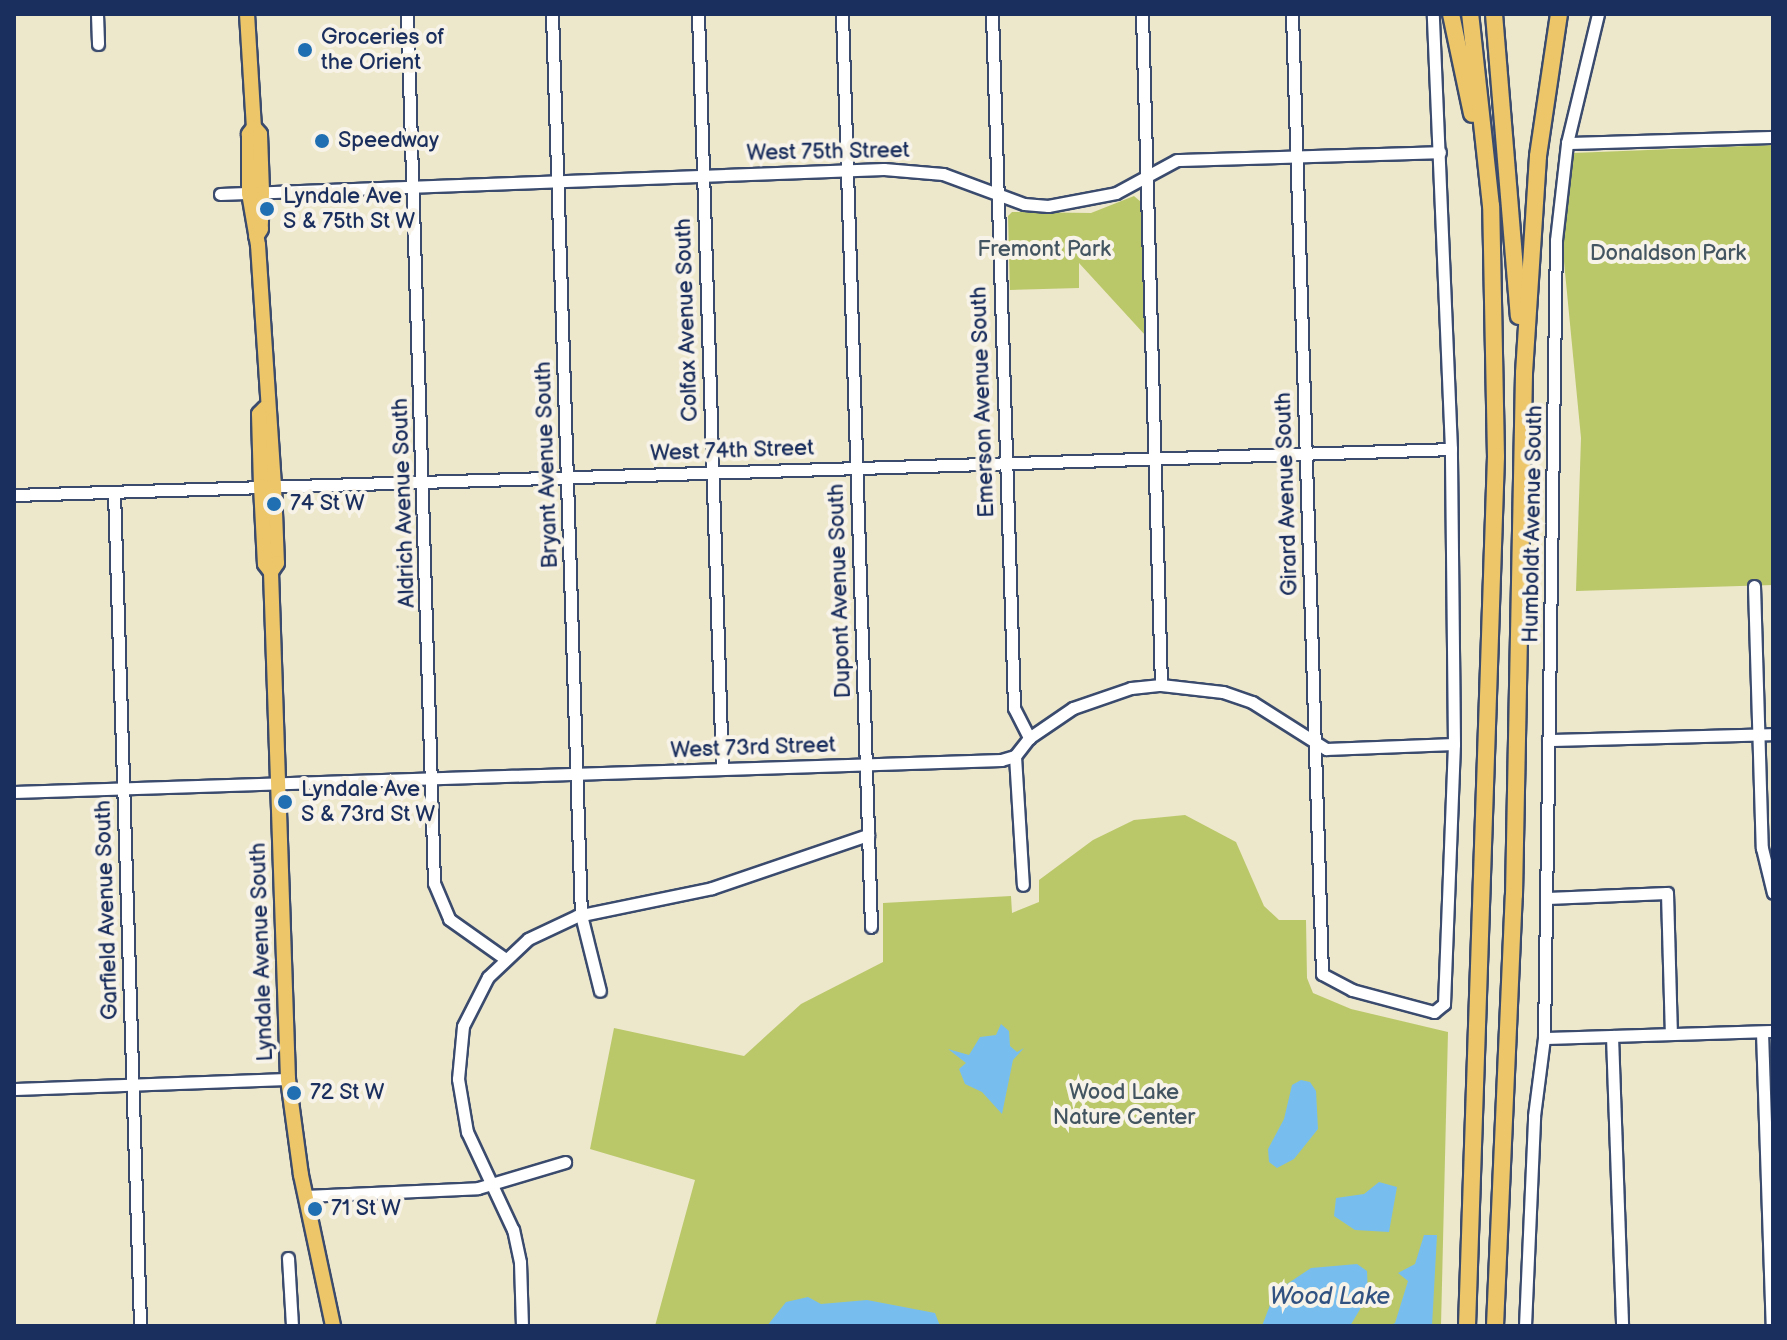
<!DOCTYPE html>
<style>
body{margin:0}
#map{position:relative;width:1787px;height:1340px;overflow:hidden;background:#ede7cb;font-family:"Balsamiq Sans",sans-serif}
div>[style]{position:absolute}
.green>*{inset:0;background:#bac86a}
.water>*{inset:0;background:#77beef}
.roads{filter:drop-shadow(2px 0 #3a4b6e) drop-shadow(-2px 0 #3a4b6e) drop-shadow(0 2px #3a4b6e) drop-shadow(0 -2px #3a4b6e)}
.minor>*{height:11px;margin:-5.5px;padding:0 5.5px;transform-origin:5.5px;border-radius:5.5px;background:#fff}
.major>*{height:14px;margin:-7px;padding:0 7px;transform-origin:7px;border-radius:7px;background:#ecc669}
.highway>*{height:16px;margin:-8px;padding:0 8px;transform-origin:8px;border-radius:8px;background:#ecc669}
.dots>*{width:22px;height:22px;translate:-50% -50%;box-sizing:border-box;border:4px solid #f7f3e8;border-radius:50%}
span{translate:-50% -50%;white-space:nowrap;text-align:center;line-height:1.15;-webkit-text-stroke:8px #f7f3e8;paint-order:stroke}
.poi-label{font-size:22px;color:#1b2f5e}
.left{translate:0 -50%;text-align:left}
.street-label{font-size:22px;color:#1b2f5e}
.park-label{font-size:22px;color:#435561}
.water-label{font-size:24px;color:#325382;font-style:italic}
.frame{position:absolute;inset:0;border:16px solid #1b2f5e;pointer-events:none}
</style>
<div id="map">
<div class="green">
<div style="clip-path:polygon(1773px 145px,1773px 585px,1576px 591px,1581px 438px,1562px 241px,1573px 153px)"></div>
<div style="clip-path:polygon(1134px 196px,1141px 202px,1145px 335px,1079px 263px,1079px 288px,1010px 290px,1008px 216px,1012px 212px,1091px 213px)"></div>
<div style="clip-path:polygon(1185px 815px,1236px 842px,1264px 906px,1279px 920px,1306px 920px,1307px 978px,1313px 993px,1351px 1009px,1448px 1032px,1441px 1326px,655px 1326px,695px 1180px,590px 1149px,614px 1028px,744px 1056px,801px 1004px,883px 962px,883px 903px,1011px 896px,1012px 913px,1039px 902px,1039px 880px,1093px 840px,1134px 820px)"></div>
</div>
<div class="water">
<div style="clip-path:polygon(1001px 1024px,1009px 1031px,1010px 1046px,1017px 1052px,1024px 1048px,1013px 1060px,1002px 1114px,982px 1092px,965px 1084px,959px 1069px,966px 1063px,948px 1049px,969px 1055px,980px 1037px,996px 1035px)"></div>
<div style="clip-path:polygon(1301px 1080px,1310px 1082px,1316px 1091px,1318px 1129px,1294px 1159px,1277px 1168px,1269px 1162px,1268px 1149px,1284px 1119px,1292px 1085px)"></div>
<div style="clip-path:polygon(1379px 1182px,1397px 1187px,1389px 1232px,1355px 1230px,1334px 1216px,1336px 1198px,1364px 1194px)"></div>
<div style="clip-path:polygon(1424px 1235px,1437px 1235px,1432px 1326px,1389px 1326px,1395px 1323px,1408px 1281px,1398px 1273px,1415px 1264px)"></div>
<div style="clip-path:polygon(1357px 1264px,1367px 1271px,1368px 1296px,1350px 1326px,1262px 1326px,1275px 1292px,1311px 1268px)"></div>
<div style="clip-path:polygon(808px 1297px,821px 1304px,867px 1300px,935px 1313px,940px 1326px,767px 1326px,786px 1302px)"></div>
</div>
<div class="roads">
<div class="minor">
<div style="left:97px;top:14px;width:30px;rotate:88deg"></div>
<div style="left:407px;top:14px;width:869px;rotate:88.22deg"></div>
<div style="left:434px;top:883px;width:39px;rotate:67deg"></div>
<div style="left:449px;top:919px;width:67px;rotate:35.3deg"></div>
<div style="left:552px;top:14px;width:901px;rotate:88.16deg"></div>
<div style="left:581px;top:915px;width:78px;rotate:76deg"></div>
<div style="left:698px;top:14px;width:755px;rotate:88.18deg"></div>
<div style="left:842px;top:14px;width:913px;rotate:88.18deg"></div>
<div style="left:992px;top:14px;width:694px;rotate:88.18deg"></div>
<div style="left:1014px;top:708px;width:34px;rotate:63deg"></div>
<div style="left:1142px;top:14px;width:671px;rotate:88.38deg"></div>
<div style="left:1292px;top:14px;width:960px;rotate:88.21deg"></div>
<div style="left:1322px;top:974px;width:34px;rotate:28deg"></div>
<div style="left:1352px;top:990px;width:85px;rotate:15deg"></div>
<div style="left:1434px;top:1012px;width:13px;rotate:-39deg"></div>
<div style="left:1444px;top:1004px;width:260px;rotate:-87.8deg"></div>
<div style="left:1454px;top:744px;width:295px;rotate:-90.6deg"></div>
<div style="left:1451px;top:449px;width:435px;rotate:-92.4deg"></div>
<div style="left:1567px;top:143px;width:206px;rotate:-1.7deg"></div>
<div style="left:220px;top:194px;width:664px;rotate:-2.16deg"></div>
<div style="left:884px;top:169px;width:59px;rotate:4.8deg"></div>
<div style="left:943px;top:174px;width:86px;rotate:20.3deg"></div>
<div style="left:1024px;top:204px;width:24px;rotate:5deg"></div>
<div style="left:1048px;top:206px;width:69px;rotate:-10.8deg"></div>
<div style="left:1116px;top:193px;width:69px;rotate:-28.4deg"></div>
<div style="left:1177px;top:160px;width:263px;rotate:-1.7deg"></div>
<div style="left:114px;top:492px;width:834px;rotate:88.21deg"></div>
<div style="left:14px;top:495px;width:1438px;rotate:-1.83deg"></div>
<div style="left:1754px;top:586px;width:262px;rotate:88.3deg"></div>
<div style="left:1762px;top:848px;width:46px;rotate:76.3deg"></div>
<div style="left:1548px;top:740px;width:225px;rotate:-1.5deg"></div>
<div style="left:1015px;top:756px;width:129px;rotate:86.5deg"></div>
<div style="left:14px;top:792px;width:988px;rotate:-1.86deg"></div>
<div style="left:1001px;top:760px;width:15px;rotate:-16deg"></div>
<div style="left:1015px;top:756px;width:23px;rotate:-52deg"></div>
<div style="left:1029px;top:738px;width:53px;rotate:-34.3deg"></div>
<div style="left:1073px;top:708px;width:61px;rotate:-19deg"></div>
<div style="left:1131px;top:688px;width:30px;rotate:-6deg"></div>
<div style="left:1161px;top:685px;width:62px;rotate:6.4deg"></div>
<div style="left:1223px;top:692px;width:31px;rotate:19deg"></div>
<div style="left:1252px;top:702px;width:88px;rotate:32.4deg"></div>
<div style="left:1326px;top:749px;width:128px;rotate:-2.2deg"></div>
<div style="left:1547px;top:898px;width:120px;rotate:-2.4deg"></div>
<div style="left:1667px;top:893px;width:141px;rotate:88.4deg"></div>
<div style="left:1762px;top:1032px;width:294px;rotate:88.1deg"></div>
<div style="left:1612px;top:1036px;width:290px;rotate:88deg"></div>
<div style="left:1544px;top:1038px;width:229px;rotate:-1.8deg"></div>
<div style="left:14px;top:1089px;width:274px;rotate:-2.1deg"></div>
<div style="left:305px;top:1196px;width:173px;rotate:-2.6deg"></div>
<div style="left:478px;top:1188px;width:91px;rotate:-16.6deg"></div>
<div style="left:288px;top:1258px;width:68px;rotate:86.6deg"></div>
<div style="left:522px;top:1326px;width:64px;rotate:-91.8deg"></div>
<div style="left:520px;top:1262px;width:33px;rotate:-102deg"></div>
<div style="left:513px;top:1230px;width:108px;rotate:-115.1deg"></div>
<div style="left:467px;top:1132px;width:54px;rotate:-99.6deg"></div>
<div style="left:458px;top:1079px;width:53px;rotate:-84.6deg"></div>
<div style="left:463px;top:1026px;width:55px;rotate:-63deg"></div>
<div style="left:488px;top:977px;width:55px;rotate:-43.5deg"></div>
<div style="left:528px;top:939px;width:54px;rotate:-25.1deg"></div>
<div style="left:577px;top:916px;width:138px;rotate:-11.7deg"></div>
<div style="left:712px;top:888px;width:165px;rotate:-18.8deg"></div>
<div style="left:1525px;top:1326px;width:210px;rotate:-87.5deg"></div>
<div style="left:1534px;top:1116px;width:79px;rotate:-82.7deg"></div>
<div style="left:1544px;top:1038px;width:798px;rotate:-89.14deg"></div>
<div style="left:1556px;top:240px;width:98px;rotate:-83.5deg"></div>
<div style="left:1567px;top:143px;width:133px;rotate:-76.5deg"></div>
</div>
<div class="major">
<div style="left:247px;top:14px;width:113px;rotate:86.5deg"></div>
<div style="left:254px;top:127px;width:9px;rotate:126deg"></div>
<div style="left:249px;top:134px;width:59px;rotate:90deg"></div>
<div style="left:249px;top:193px;width:53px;rotate:80.2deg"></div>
<div style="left:258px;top:245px;width:242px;rotate:86.2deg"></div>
<div style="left:274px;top:486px;width:77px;rotate:87.8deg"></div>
<div style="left:277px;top:563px;width:11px;rotate:124deg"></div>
<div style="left:271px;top:572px;width:507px;rotate:88.08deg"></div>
<div style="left:288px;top:1079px;width:97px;rotate:82.3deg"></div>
<div style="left:301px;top:1175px;width:154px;rotate:78deg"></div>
<div style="left:254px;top:127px;width:9px;rotate:49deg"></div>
<div style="left:260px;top:134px;width:58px;rotate:88deg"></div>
<div style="left:262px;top:192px;width:37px;rotate:92deg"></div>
<div style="left:261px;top:229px;width:9px;rotate:122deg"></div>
<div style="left:265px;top:408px;width:8px;rotate:135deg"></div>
<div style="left:259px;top:414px;width:72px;rotate:88.4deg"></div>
<div style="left:261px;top:486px;width:78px;rotate:87.1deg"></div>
<div style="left:265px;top:564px;width:10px;rotate:53deg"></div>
</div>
<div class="highway">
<div style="left:1451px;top:14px;width:102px;rotate:78.1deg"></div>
<div style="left:1494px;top:14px;width:303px;rotate:85.3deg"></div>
<div style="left:1467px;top:1326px;width:869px;rotate:-88.09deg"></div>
<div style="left:1496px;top:457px;width:251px;rotate:-91.1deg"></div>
<div style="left:1491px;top:206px;width:193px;rotate:-96.2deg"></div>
<div style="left:1495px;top:1326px;width:431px;rotate:-87.5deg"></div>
<div style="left:1514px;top:895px;width:522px;rotate:-88.9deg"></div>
<div style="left:1524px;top:373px;width:217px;rotate:-86.3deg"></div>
<div style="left:1538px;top:156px;width:144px;rotate:-81.6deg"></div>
</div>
</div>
<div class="dots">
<div style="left:305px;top:50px;background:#1f6fb2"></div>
<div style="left:322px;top:141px;background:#1f6fb2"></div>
<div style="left:267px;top:209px;background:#1f6fb2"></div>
<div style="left:274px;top:504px;background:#1f6fb2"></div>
<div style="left:285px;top:802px;background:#1f6fb2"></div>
<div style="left:294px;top:1093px;background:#1f6fb2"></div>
<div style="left:315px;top:1209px;background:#1f6fb2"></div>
</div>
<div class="poi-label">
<span class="left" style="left:321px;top:50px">Groceries of<br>the Orient</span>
<span class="left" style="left:338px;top:141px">Speedway</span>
<span class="left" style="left:283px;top:209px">Lyndale Ave<br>S &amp; 75th St W</span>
<span class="left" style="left:290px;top:504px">74 St W</span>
<span class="left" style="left:301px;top:802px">Lyndale Ave<br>S &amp; 73rd St W</span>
<span class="left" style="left:310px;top:1093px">72 St W</span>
<span class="left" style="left:331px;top:1209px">71 St W</span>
</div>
<div class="street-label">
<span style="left:828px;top:152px;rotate:-1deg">West 75th Street</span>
<span style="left:687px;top:320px;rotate:-92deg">Colfax Avenue South</span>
<span style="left:983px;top:402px;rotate:-92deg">Emerson Avenue South</span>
<span style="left:732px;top:451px;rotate:-2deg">West 74th Street</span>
<span style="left:547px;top:465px;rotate:-92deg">Bryant Avenue South</span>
<span style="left:1287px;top:494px;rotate:-92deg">Girard Avenue South</span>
<span style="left:404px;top:503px;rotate:-92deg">Aldrich Avenue South</span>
<span style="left:1533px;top:524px;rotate:-89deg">Humboldt Avenue South</span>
<span style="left:840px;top:591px;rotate:-92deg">Dupont Avenue South</span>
<span style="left:753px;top:748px;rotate:-2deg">West 73rd Street</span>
<span style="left:107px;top:910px;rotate:-92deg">Garfield Avenue South</span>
<span style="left:262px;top:952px;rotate:-92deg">Lyndale Avenue South</span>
</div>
<div class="park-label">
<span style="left:1044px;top:250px">Fremont Park</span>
<span style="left:1668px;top:254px">Donaldson Park</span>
<span style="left:1124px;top:1105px">Wood Lake<br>Nature Center</span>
</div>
<div class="water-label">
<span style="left:1330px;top:1297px">Wood Lake</span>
</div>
<div class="frame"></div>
</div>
